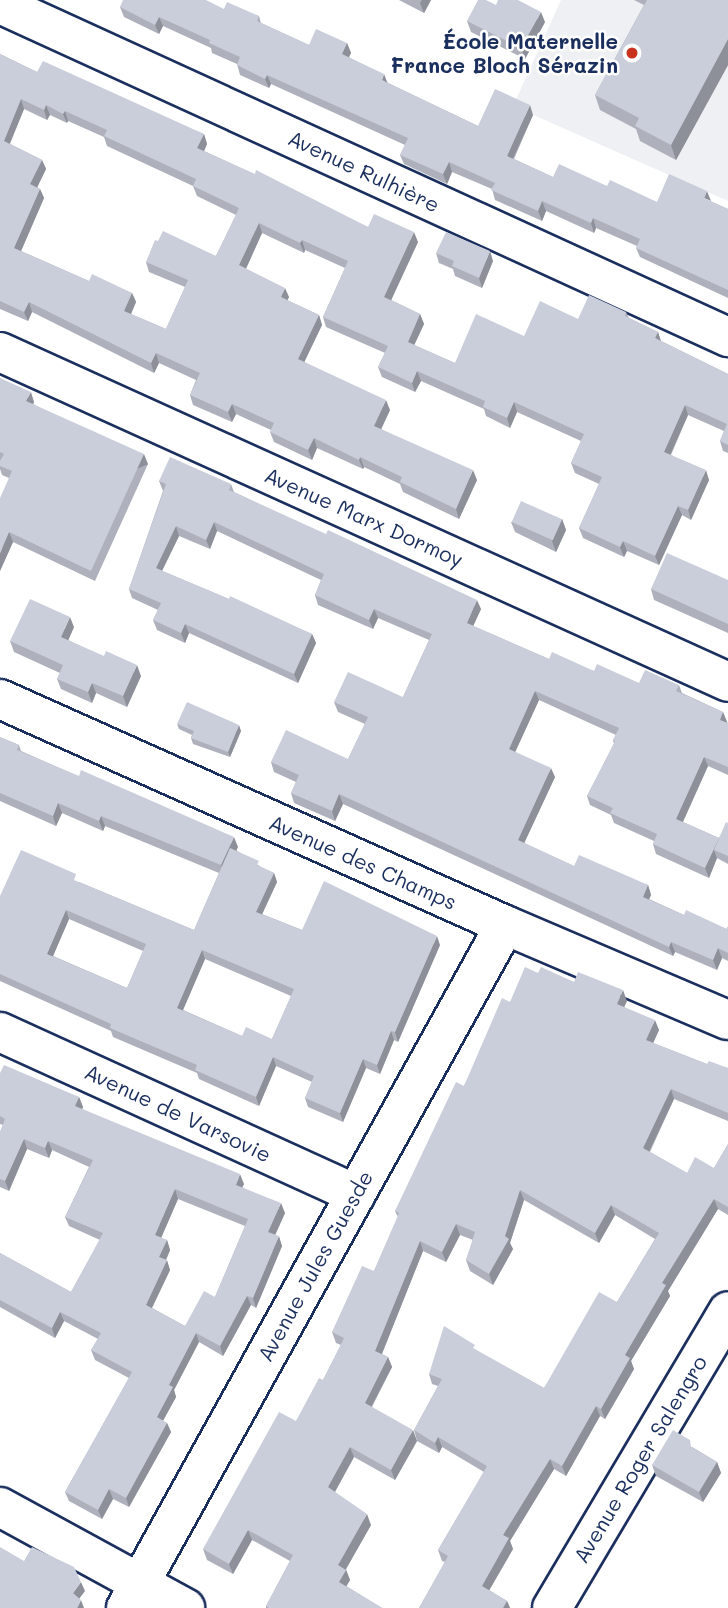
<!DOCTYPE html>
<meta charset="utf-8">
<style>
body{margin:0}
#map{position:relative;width:728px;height:1608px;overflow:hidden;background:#fff;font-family:Mali,sans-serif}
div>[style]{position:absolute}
.built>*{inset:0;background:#eff0f4}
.roads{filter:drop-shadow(2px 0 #1b2f5e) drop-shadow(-2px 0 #1b2f5e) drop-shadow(0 2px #1b2f5e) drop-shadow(0 -2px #1b2f5e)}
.minor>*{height:38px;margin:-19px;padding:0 19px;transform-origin:19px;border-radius:19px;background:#fff}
.wall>*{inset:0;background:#aeb1bb}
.shaded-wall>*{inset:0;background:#8d9099;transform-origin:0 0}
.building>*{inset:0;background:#caceda;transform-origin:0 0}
.dots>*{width:19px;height:19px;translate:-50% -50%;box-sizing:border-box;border:4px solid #fff;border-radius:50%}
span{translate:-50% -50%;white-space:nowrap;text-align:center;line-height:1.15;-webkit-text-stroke:5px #fff;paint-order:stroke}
.poi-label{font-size:21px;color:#1b2f5e;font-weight:700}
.right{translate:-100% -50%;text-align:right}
.street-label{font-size:21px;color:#1b2f5e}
</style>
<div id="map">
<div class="built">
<div style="clip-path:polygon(561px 0,728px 0,728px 201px,513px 106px)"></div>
</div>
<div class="roads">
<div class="minor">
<div style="left:0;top:4px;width:801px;rotate:24.58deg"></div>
<div style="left:0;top:352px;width:799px;rotate:24.38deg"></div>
<div style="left:0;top:699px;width:553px;rotate:24.11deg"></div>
<div style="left:505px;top:925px;width:242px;rotate:23.1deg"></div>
<div style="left:0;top:1032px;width:391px;rotate:24.5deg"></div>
<div style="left:0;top:1507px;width:211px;rotate:28.6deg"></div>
<div style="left:126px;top:1608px;width:781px;rotate:-60.97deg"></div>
<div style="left:552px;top:1608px;width:345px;rotate:-59.3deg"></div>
</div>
</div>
<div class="wall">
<div style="clip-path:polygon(399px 0,431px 0,424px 13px)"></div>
<div style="clip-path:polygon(634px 0,728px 0,728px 65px,676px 160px,640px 141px,636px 129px,600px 110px,595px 95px,644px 5px)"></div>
<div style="clip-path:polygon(496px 5px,545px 22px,525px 59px,471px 32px,467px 21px)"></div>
<div style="clip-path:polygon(120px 7px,224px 9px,259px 16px,261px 23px,309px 45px,347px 43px,351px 53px,349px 57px,388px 83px,478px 126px,533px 115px,514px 159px,553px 177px,607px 186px,657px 202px,710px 201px,728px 209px,728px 298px,640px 257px,636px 248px,637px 246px,596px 228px,594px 233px,546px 211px,542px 221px,495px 200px,492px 189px,452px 172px,447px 184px,404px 164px,400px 155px,405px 145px,271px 84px,269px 88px,240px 75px,237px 64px,212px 53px,211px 48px,163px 26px,159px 34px,124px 17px)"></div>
<div style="clip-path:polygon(evenodd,0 54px,37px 72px,204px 134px,207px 144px,204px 151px,368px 227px,418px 242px,391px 300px,420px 314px,424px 324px,414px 345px,455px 363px,524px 336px,578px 319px,626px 312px,629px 318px,658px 332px,661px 341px,728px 374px,728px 453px,723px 451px,720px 441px,724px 431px,688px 415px,671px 455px,709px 480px,691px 520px,682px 515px,659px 565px,627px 551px,624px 557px,583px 538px,579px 528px,599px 484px,575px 473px,571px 463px,581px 441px,517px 412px,510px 428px,486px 416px,484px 409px,421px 381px,415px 392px,382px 377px,378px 367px,385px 353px,326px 327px,323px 317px,345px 268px,305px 250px,304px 253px,262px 233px,246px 269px,289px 297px,287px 300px,319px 315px,322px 325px,304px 362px,390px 410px,381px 429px,477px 480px,459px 519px,403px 492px,400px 484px,364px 467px,363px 469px,317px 448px,312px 460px,274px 442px,270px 432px,271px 430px,236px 414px,232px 422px,193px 405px,190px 395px,196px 380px,159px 363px,154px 373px,32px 312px,28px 321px,0 309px,0 54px,24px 109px,47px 120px,50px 115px,67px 123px,68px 121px,104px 137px,107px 146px,193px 186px,197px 196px,236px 215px,216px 256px,158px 241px,146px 262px,149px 272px,185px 287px,166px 329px,131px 314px,136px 302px,132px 293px,89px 281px,21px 251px,44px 198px,40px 189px,37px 187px,46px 169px,42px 160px,10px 144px,24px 109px)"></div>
<div style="clip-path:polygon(436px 253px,493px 261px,482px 288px,455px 276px,453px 269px,439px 263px)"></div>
<div style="clip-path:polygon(0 378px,34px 402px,33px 404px,148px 464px,95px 581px,13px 542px,0 571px,9px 478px,2px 475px,0 469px)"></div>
<div style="clip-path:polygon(159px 481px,231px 484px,234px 492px,481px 609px,473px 626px,549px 659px,639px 683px,679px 685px,682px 693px,723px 712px,727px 722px,728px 723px,728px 775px,708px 766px,683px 822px,719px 838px,728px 823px,728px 864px,717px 858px,709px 878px,656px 854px,653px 844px,654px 841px,614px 823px,611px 815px,590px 805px,587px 796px,614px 744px,613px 740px,616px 735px,539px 700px,515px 752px,555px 777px,524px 843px,574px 866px,648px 885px,651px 895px,649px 899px,684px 915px,727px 929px,728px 926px,728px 961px,722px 958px,717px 970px,675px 952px,673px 956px,343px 804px,335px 821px,294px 803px,291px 793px,296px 782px,274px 772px,271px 762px,348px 759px,365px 724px,338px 712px,334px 702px,403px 697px,429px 640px,378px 618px,373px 629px,318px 605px,315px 595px,321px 580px,217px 531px,210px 549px,179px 536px,162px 571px,229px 599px,312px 634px,316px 643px,298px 683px,189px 633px,185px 643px,157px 630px,153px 620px,158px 610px,132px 598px,129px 589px,163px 491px)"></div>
<div style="clip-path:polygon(562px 519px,566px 530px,556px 552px,515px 532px,511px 522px)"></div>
<div style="clip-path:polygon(728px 580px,728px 633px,654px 600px,651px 589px)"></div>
<div style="clip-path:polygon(74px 627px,68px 640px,141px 676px,127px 707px,96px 693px,92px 703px,61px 689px,57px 679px,60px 673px,14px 652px,10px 641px)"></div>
<div style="clip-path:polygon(177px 724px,241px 731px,230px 757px,193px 744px,191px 738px,192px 735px,179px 729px)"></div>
<div style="clip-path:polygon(evenodd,0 737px,19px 745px,21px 751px,238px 847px,236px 850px,261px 867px,274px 873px,277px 882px,262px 914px,302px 930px,440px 945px,398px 1042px,394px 1040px,380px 1074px,366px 1068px,343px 1122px,308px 1107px,305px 1098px,312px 1082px,276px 1066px,259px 1106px,199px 1079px,197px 1073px,113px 1037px,111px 1031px,0 981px,0 896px,79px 882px,194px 930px,219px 873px,105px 826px,103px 831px,62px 813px,56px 826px,0 801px,0 737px,69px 919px,143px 951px,127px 988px,53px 956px,69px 919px,0 737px,205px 959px,291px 996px,272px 1039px,242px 1036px,183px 1010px,205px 959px)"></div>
<div style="clip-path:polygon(538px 973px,574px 982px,627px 1001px,624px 1007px,659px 1030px,653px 1043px,707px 1064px,728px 1068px,728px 1121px,674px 1099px,650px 1152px,687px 1173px,714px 1168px,728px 1144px,728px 1215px,718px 1209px,668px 1291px,670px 1296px,631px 1361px,634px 1369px,605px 1419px,600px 1416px,566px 1476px,554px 1469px,510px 1541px,513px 1549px,489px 1590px,507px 1601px,510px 1608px,419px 1608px,445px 1562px,442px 1561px,438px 1550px,484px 1472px,442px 1447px,439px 1453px,417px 1441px,414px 1430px,438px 1386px,432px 1384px,429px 1374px,477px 1351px,544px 1388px,617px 1302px,655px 1239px,615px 1215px,599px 1243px,524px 1200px,510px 1243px,513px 1249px,493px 1285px,470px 1271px,466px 1260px,473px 1240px,460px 1235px,446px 1262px,423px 1251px,382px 1354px,388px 1357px,392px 1367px,372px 1407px,417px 1441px,395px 1480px,354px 1457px,335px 1492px,371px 1525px,346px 1569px,350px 1580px,346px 1586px,382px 1608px,266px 1608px,266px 1606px,290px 1561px,252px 1540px,233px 1574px,207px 1560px,203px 1549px,296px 1421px,323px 1380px,341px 1345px,336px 1343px,332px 1332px,374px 1271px,398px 1217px,395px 1211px,510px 1002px)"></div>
<div style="clip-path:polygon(evenodd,0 1073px,79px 1097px,83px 1107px,82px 1109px,244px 1184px,242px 1187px,285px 1213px,275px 1235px,282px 1246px,256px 1308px,251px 1305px,223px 1356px,199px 1342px,174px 1390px,176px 1397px,163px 1421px,167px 1423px,171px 1432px,129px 1507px,113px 1499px,102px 1519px,69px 1501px,65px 1492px,129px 1378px,95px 1360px,91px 1350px,98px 1339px,64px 1321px,55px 1338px,0 1307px,0 1253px,71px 1292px,100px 1240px,69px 1226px,65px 1217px,89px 1167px,52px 1150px,49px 1158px,27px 1149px,9px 1191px,0 1187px,0 1132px,3px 1125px,0 1124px,0 1073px,178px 1199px,245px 1226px,215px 1297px,185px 1326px,152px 1308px,170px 1270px,166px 1260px,170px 1250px,167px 1240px,161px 1238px,178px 1199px)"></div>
<div style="clip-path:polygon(692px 1447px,717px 1462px,721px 1473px,703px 1502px,656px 1476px,652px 1465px)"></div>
</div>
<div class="shaded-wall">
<div style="clip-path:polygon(422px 0,431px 0,424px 13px,420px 3px)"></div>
<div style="clip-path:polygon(541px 12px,545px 22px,525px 59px,521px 48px)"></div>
<div style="clip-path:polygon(159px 17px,163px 26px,159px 34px,155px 25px)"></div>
<div style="clip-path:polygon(728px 39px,728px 65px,676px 160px,671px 145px)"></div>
<div style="clip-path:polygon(347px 43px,351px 53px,345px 64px,342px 54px)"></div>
<div style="clip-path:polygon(384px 74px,388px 84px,382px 80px)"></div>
<div style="clip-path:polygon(267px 75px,271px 84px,269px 88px,265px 79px)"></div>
<div style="clip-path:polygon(21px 99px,24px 109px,7px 150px,4px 141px)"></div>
<div style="clip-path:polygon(46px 105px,50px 115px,47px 120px,44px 110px)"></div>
<div style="clip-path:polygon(530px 105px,533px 115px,510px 165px,507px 156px)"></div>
<div style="clip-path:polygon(65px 111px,68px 121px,67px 123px,63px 114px)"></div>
<div style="clip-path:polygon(204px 134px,207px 144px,201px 158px,197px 148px)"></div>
<div style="clip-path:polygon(42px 160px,46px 169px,34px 194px,30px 184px)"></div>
<div style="clip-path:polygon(449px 162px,452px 172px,447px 184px,443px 174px)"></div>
<div style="clip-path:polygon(40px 189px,44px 198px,18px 258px,14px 248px)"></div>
<div style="clip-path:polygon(707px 191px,711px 201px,704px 198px)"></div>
<div style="clip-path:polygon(542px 201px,546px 211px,542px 221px,538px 211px)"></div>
<div style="clip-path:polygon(593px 218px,596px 228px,594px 233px,591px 223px)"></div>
<div style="clip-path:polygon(259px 223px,262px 233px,243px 275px,239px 265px)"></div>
<div style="clip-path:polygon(414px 232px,418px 242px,388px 307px,384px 297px)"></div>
<div style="clip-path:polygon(302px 240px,305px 250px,304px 253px,300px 243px)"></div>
<div style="clip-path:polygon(490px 251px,493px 261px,482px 288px,479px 278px)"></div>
<div style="clip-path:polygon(285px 288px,289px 297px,284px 307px,281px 297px)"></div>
<div style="clip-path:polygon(132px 293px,136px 302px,128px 321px,124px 311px)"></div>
<div style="clip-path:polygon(29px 302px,32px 312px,28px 321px,24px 312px)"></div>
<div style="clip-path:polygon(420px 314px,424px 324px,411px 352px,408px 342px)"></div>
<div style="clip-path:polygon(319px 315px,322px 325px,301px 369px,298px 359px)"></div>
<div style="clip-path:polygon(658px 332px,661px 342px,655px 338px)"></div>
<div style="clip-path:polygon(156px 353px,159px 363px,154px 373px,151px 363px)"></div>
<div style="clip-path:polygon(417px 371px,421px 381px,415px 392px,412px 383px)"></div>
<div style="clip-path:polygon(31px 392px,34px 402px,30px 411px,26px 401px)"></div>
<div style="clip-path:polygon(386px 400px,390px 410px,378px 436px,374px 426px)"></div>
<div style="clip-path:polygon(514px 402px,517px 412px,510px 428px,507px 418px)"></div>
<div style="clip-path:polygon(232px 404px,236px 414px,232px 422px,228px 412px)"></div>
<div style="clip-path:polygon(685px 405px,688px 415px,667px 462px,664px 452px)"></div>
<div style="clip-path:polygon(314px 438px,317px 448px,312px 460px,308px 450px)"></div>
<div style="left:144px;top:454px;width:11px;height:128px;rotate:68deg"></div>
<div style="clip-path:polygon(360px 457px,364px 467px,363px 469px,359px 460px)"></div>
<div style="clip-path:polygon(473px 470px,477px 480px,459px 519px,456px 509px)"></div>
<div style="clip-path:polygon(706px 470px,709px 480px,691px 520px,688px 510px)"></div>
<div style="clip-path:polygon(678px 506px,682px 515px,659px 565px,655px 556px)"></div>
<div style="clip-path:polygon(562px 519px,566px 530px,556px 552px,552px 541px)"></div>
<div style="clip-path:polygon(214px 522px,217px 531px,210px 549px,206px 540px)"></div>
<div style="clip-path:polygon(176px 526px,179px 536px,159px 577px,156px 568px)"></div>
<div style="clip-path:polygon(9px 532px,13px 542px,0 571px,0 553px)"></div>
<div style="clip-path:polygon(623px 541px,627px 551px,624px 557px,620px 547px)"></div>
<div style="clip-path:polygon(477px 600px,481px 609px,470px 633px,467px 623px)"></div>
<div style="clip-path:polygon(374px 609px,378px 618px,373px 629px,369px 620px)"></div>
<div style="clip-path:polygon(70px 617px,74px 627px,65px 648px,61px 637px)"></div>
<div style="clip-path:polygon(185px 624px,189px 633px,185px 643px,181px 633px)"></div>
<div style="clip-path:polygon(312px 634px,316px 643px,298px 683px,294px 674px)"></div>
<div style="clip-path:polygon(137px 665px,141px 676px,127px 707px,123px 696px)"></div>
<div style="clip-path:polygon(92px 683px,96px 693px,92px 703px,88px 692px)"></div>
<div style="clip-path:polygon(535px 691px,539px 700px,512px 759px,509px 749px)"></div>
<div style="clip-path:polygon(723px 712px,727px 722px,724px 729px,720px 720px)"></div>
<div style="clip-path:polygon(239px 725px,241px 731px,230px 757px,228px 752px)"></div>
<div style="clip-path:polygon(704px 757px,708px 766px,680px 828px,676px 819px)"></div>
<div style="clip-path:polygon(551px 768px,555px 777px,521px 850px,518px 840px)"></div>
<div style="clip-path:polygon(339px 794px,343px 804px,335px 821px,332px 811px)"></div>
<div style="clip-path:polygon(58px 803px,62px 813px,56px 826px,53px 816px)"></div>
<div style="clip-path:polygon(101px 816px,105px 826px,103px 831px,99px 821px)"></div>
<div style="clip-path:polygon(234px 837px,238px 847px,225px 875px,221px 865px)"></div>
<div style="clip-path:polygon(719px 838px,714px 850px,717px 858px,709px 878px,705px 868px)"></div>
<div style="clip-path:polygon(274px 873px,277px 882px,259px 921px,256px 912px)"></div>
<div style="clip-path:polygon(648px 885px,651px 895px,646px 906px,643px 897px)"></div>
<div style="clip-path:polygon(66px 910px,69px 919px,50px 963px,47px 954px)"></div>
<div style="clip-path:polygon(437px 936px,440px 945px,398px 1042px,395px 1032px)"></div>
<div style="clip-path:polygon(671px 942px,675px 952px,673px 956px,669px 947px)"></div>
<div style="clip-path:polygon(718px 948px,722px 958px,717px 970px,713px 960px)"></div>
<div style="clip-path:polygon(202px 950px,205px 959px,180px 1017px,177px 1008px)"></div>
<div style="clip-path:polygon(623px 990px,627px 1001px,621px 1014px,617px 1004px)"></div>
<div style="clip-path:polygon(655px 1020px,659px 1030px,650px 1050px,646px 1040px)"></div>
<div style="clip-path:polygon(391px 1031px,394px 1040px,380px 1074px,377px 1065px)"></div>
<div style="clip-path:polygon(273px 1057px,276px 1066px,259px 1106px,256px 1097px)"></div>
<div style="clip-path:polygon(363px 1059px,366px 1068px,343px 1122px,340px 1113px)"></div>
<div style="clip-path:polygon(671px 1089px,674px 1099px,646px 1158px,643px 1148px)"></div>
<div style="clip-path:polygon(79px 1097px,83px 1107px,79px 1116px,75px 1106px)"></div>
<div style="clip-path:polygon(24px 1139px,27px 1149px,9px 1191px,5px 1181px)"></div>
<div style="clip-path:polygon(48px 1141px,52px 1150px,49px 1158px,45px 1148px)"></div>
<div style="clip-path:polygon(240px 1174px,244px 1184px,239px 1194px,236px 1185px)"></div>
<div style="clip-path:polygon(175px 1189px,178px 1199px,158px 1245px,155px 1235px)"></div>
<div style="clip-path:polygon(520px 1190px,524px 1200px,510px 1243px,513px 1249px,493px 1285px,489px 1274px,505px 1236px)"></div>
<div style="clip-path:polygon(714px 1199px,718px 1209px,668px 1291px,670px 1296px,631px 1361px,634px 1369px,605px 1419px,601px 1409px,625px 1355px,662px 1283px)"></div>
<div style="clip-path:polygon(281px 1203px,285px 1213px,272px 1242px,268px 1232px)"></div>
<div style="clip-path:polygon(611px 1205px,615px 1215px,599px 1243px,595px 1233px)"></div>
<div style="clip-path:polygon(456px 1224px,460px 1235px,446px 1262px,442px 1252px)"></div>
<div style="clip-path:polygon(279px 1236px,282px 1246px,256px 1308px,253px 1298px)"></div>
<div style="clip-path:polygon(167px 1240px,170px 1250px,163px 1267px,159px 1257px)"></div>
<div style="clip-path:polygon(420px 1241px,423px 1251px,379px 1361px,375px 1351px)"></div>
<div style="clip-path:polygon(167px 1260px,170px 1270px,149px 1314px,146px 1305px)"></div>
<div style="clip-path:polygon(247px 1296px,251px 1305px,223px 1356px,220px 1346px)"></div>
<div style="clip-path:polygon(60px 1312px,64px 1321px,55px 1338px,52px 1328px)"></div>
<div style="clip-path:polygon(196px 1333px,199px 1342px,174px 1390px,176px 1397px,160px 1426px,157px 1417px,169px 1385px)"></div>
<div style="clip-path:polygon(388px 1357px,392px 1367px,368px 1413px,365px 1403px)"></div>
<div style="clip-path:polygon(596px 1406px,600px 1416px,566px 1476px,562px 1466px)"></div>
<div style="clip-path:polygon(167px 1423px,171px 1432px,129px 1507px,126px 1498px)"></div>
<div style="clip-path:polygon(413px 1430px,417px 1441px,395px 1480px,391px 1470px)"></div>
<div style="clip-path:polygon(438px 1437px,442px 1447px,439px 1453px,435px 1443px)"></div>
<div style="clip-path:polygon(350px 1447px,354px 1457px,332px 1497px,328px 1487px)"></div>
<div style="clip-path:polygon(550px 1459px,554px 1469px,510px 1541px,513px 1549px,486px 1596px,482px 1586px,503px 1535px)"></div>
<div style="clip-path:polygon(717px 1462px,721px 1473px,703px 1502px,699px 1492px)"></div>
<div style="clip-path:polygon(109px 1489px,113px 1499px,102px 1519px,98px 1510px)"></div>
<div style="clip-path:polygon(367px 1514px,371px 1525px,342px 1576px,338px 1565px)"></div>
<div style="clip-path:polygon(248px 1530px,252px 1540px,233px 1574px,229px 1564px)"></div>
<div style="clip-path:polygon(346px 1570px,350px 1580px,343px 1592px,339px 1582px)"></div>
<div style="clip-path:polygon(81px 1582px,85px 1591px,76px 1603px,73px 1593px)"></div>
<div style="clip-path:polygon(81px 1600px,84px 1608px,77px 1608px)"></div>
<div style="clip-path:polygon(507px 1601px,510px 1608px,503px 1608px)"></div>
</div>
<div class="building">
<div style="clip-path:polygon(123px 0,206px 0,224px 9px,227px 2px,259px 16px,257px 21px,309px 45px,316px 29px,347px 43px,342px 54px,384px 74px,382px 80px,478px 126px,495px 89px,530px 105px,507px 156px,553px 177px,559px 164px,607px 186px,610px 180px,657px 202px,669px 174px,707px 191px,704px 198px,728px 209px,728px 290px,636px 248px,640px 239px,593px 218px,591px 223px,542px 201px,538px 211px,491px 190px,495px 183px,449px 162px,443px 174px,400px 155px,408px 138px,267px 75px,265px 79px,237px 65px,240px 57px,209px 43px,210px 40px,159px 17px,155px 25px,120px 7px)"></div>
<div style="clip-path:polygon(478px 0,486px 0,496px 5px,498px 0,518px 0,541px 12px,521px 48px,467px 21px)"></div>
<div style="clip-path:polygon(647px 0,728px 0,728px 39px,671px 145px,635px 126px,639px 118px,595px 95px)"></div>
<div style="clip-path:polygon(evenodd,0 54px,37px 72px,43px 61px,204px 134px,197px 148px,255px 174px,256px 170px,368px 227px,374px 214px,414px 232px,384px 297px,420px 314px,408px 342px,455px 363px,476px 314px,524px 336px,540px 301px,578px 319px,589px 295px,626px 312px,625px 316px,658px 332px,655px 338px,728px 374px,728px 445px,720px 441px,727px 424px,685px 405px,664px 452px,706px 470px,688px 510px,678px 506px,655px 556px,623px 541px,620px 547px,579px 528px,602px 477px,571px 463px,584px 434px,514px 402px,507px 418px,483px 407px,485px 401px,417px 371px,412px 383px,378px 367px,388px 346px,323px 317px,348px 261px,302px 240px,300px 243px,259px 223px,239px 265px,285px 288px,281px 297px,319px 315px,298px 359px,386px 400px,374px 426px,473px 470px,456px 509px,400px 482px,402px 477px,360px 457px,359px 460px,314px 438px,308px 450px,270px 432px,274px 423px,232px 404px,228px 412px,190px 395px,200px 373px,156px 353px,151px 363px,29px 302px,24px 312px,0 301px,0 54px,21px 99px,44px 110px,46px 105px,63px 114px,65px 111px,107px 130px,104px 136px,196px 179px,193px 186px,239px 208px,216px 256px,163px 231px,158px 241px,155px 240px,146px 262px,188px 280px,166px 329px,124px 311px,132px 293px,92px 274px,89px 281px,14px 248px,40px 189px,30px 184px,42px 160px,4px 141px,21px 99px)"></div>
<div style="clip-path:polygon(446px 232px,490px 251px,479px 278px,452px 266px,454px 261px,436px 253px)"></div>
<div style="clip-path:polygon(0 378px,31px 392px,26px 401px,144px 454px,91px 571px,9px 532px,0 553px,0 498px,12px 471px,0 466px,0 461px,4px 454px,0 452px)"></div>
<div style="clip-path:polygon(170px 457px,231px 484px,229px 490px,326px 534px,328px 530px,477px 600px,467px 623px,549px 659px,552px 652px,594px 671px,597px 664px,639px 683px,645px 670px,679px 685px,676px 691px,723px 712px,720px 720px,728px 723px,728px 767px,704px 757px,676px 819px,719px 838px,705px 868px,653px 844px,657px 834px,610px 813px,613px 808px,587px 796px,615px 741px,613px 740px,619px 728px,535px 691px,509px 749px,551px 768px,518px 840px,574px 866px,579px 855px,648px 885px,643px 897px,684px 915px,686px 910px,727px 929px,728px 926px,728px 953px,718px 948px,713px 960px,671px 942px,669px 947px,339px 794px,332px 811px,291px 793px,299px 775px,271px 762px,286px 730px,348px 759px,368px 717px,334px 702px,348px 672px,403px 697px,432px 634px,374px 609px,369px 620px,315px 595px,324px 574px,214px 522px,206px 540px,176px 526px,156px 568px,229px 599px,230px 596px,312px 634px,294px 674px,185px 624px,181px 633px,153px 620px,161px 603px,129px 589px,166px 484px,159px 481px)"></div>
<div style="left:521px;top:501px;width:45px;height:23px;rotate:24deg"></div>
<div style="clip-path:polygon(667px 553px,728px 580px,728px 624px,651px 589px)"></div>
<div style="clip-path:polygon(30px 599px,70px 617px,61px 637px,104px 656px,106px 651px,137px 665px,123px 696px,92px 683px,88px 692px,57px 679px,63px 665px,10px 641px)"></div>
<div style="clip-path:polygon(187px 702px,239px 725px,228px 752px,191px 738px,194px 731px,177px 724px)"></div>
<div style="clip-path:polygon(0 737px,19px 745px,17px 750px,79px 776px,81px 770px,234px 837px,221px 865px,101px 816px,99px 821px,58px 803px,53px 816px,0 793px)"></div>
<div style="clip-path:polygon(726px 822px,728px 823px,728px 856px,714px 850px)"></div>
<div style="clip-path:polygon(evenodd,230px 848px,259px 861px,257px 865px,274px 873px,256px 912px,302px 930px,324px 881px,437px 936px,395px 1032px,391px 1031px,377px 1065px,363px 1059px,340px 1113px,305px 1098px,314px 1076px,273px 1057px,256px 1097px,195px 1070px,197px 1065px,110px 1028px,111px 1024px,0 974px,0 896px,21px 850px,76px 874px,74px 880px,194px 930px,230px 848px,66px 910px,146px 944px,127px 988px,47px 954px,66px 910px,230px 848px,202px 950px,294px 989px,272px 1039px,246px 1027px,242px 1036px,177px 1008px,202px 950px)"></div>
<div style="clip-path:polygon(525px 967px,538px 973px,541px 967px,574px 982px,578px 972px,623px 990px,617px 1004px,655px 1020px,646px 1040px,707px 1064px,709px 1061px,728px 1068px,728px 1113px,671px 1089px,643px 1148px,687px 1173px,695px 1157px,714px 1168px,728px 1144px,728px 1207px,714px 1199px,662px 1283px,666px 1285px,625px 1355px,630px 1358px,601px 1409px,596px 1406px,562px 1466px,550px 1459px,503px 1535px,509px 1538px,482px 1586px,507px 1601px,503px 1608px,419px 1608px,448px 1556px,438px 1550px,487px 1466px,438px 1437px,435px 1443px,414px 1430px,442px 1379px,429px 1374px,444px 1326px,475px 1345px,473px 1348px,544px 1388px,599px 1292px,617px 1302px,659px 1233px,611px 1205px,595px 1233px,520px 1190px,505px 1236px,509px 1239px,489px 1274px,466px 1260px,475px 1232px,456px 1224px,442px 1252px,420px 1241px,375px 1351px,388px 1357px,365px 1403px,413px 1430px,391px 1470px,350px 1447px,328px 1487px,367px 1514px,338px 1565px,346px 1570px,339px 1582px,382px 1608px,269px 1608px,266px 1606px,293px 1555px,248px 1530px,229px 1564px,203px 1549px,279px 1412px,296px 1421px,319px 1378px,323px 1380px,344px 1338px,332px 1332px,362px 1266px,374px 1271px,399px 1213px,395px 1211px,456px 1082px,464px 1086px,502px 998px,510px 1002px)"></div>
<div style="clip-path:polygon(evenodd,4px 1065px,79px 1097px,75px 1106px,240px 1174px,236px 1185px,281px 1203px,268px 1232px,279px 1236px,253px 1298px,247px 1296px,220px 1346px,196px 1333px,169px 1385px,173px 1387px,157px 1417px,167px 1423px,126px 1498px,109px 1489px,98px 1510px,65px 1492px,132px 1372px,91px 1350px,101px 1333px,60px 1312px,52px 1328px,0 1300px,0 1253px,71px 1292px,103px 1233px,65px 1217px,93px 1160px,48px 1141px,45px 1148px,24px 1139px,5px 1181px,0 1179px,0 1132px,5px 1119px,0 1116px,0 1073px,4px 1065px,175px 1189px,248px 1219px,215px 1297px,204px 1291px,185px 1326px,146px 1305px,167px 1260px,159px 1257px,167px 1240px,155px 1235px,175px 1189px)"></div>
<div style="clip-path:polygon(673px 1430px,690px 1440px,691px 1447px,717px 1462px,699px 1492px,652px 1465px)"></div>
<div style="clip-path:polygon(0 1547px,24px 1561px,32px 1547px,74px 1567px,81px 1582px,73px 1593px,81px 1600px,77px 1608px,0 1608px)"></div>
</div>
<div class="dots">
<div style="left:632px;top:53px;background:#c8321e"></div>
</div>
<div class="poi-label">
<span class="right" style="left:618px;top:53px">École Maternelle<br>France Bloch Sérazin</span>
</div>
<div class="street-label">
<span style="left:364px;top:171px;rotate:25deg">Avenue Rulhière</span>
<span style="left:364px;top:517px;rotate:24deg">Avenue Marx Dormoy</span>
<span style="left:363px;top:862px;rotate:24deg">Avenue des Champs</span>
<span style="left:178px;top:1113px;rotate:25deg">Avenue de Varsovie</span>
<span style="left:315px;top:1266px;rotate:-61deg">Avenue Jules Guesde</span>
<span style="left:640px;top:1459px;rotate:-59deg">Avenue Roger Salengro</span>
</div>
</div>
